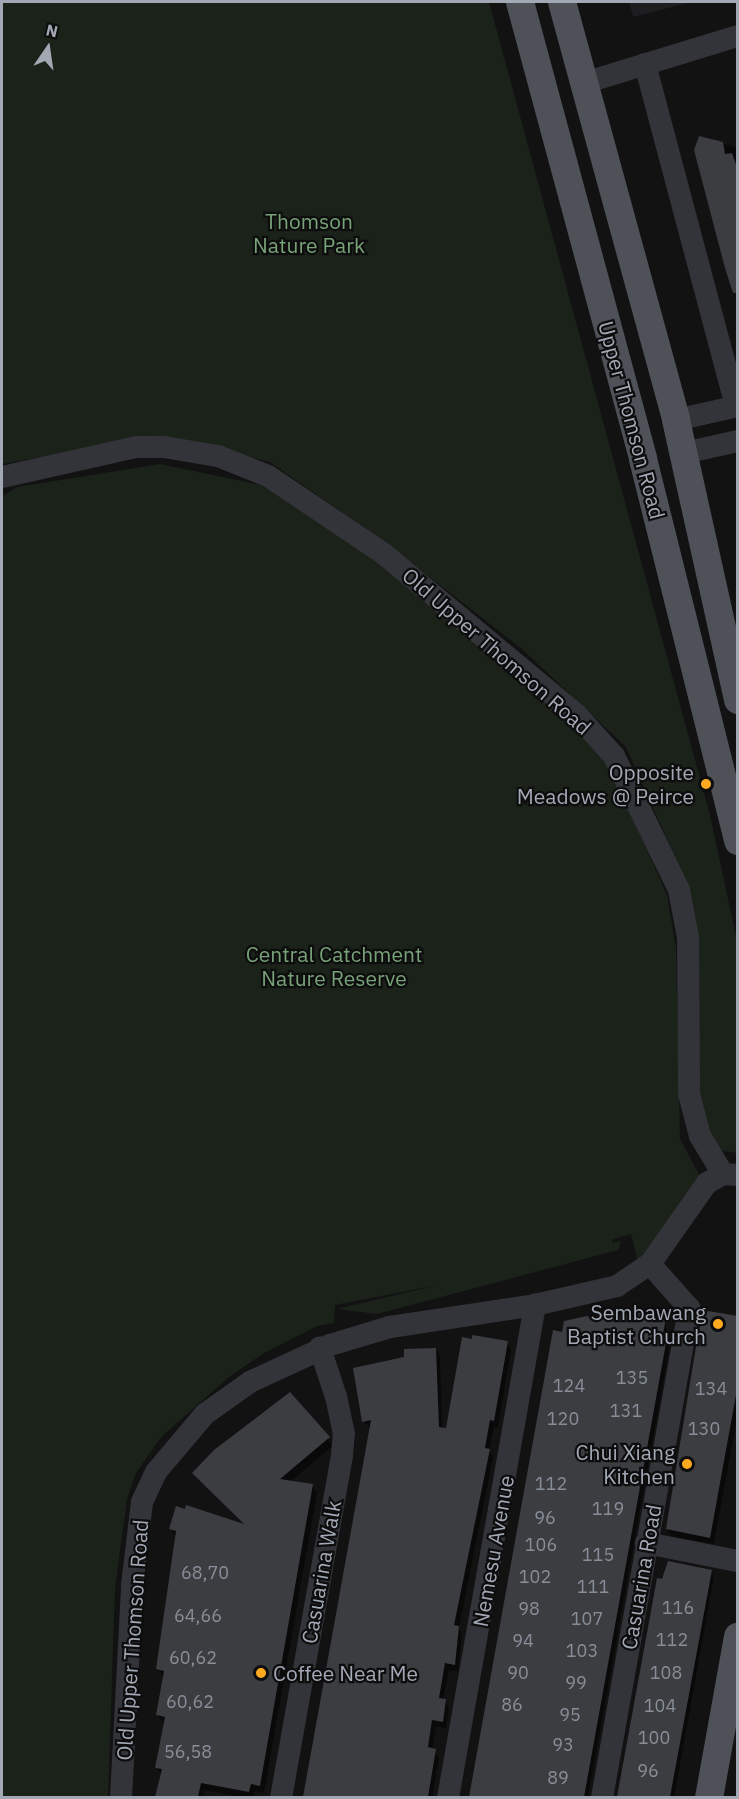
<!DOCTYPE html>
<style>
body{margin:0}
#map{position:relative;width:739px;height:1799px;overflow:hidden;background:#121213;font-family:"IBM Plex Sans",sans-serif}
div>[style]{position:absolute}
.built>*{inset:0;background:#1e1e20}
.green>*{inset:0;background:#1a221a}
.shadow>*{inset:0;background:#0007}
.building>*{inset:0;background:#3b3d41}
.minor>*{height:22px;margin:-11px;padding:0 11px;transform-origin:11px;border-radius:11px;background:#323439}
.major>*{height:28px;margin:-14px;padding:0 14px;transform-origin:14px;border-radius:14px;background:#4e5158}
.dots>*{width:16px;height:16px;translate:-50% -50%;box-sizing:border-box;border:3px solid #0d0d0e;border-radius:50%}
span{translate:-50% -50%;white-space:nowrap;text-align:center;line-height:1.15;-webkit-text-stroke:4.5px #0d0d0e;paint-order:stroke}
.number-label{font-size:18px;color:#888e98}
.number-label span{-webkit-text-stroke-width:0}
.park-label{font-size:21px;color:#77a278}
.street-label{font-size:21px;color:#a2a9b5}
.poi-label{font-size:21px;color:#a2a9b5}
.right{translate:-100% -50%;text-align:right}
.left{translate:0 -50%;text-align:left}
.frame{position:absolute;inset:0;border:3px solid #a2a9b5;pointer-events:none}
.north{position:absolute;left:18px;top:18px;width:60px;height:60px;-webkit-text-stroke:4px #0d0d0e;paint-order:stroke;rotate:13deg;font-size:16px;font-weight:700;line-height:24px;text-align:center;color:#a2a9b5}
.north::after{content:'';display:block;margin:auto;width:21px;height:27px;background:#a2a9b5;clip-path:polygon(50% 0,100% 100%,50% 72%,0 100%)}
</style>
<div id="map">
<div class="built">
<div style="clip-path:polygon(629px 2px,692px 2px,633px 17px)"></div>
</div>
<div class="green">
<div style="clip-path:polygon(2px 2px,489px 2px,710px 815px,737px 941px,737px 1153px,723px 1151px,702px 1137px,690px 891px,626px 747px,522px 649px,390px 546px,270px 462px,160px 437px,2px 464px)"></div>
<div style="clip-path:polygon(160px 464px,261px 485px,386px 567px,603px 749px,667px 895px,676px 948px,680px 1139px,702px 1180px,639px 1267px,631px 1234px,613px 1239px,612px 1243px,621px 1241px,618px 1250px,377px 1314px,337px 1309px,438px 1285px,335px 1305px,334px 1323px,317px 1326px,264px 1353px,229px 1377px,162px 1436px,136px 1473px,127px 1499px,115px 1589px,108px 1797px,2px 1797px,2px 496px,17px 487px)"></div>
</div>
<div class="shadow">
<div style="clip-path:polygon(700px 138px,738px 148px,738px 298px,695px 150px)"></div>
<div style="clip-path:polygon(665px 1318px,669px 1350px,588px 1798px,470px 1798px,554px 1332px,563px 1334px)"></div>
<div style="clip-path:polygon(738px 1318px,738px 1413px,714px 1544px,671px 1536px,667px 1529px)"></div>
<div style="clip-path:polygon(507px 1343px,511px 1350px,498px 1427px,494px 1427px,489px 1450px,493px 1457px,459px 1628px,462px 1634px,458px 1671px,449px 1670px,443px 1700px,449px 1708px,446px 1728px,436px 1726px,432px 1750px,439px 1757px,432px 1798px,304px 1798px,371px 1428px,364px 1422px,406px 1358px,436px 1349px,440px 1356px,442px 1429px,448px 1429px)"></div>
<div style="clip-path:polygon(290px 1394px,333px 1446px,290px 1482px,312px 1486px,317px 1493px,264px 1793px,255px 1791px,253px 1798px,246px 1798px,204px 1790px,203px 1798px,157px 1798px,162px 1775px,156px 1768px,165px 1723px,157px 1715px,164px 1677px,158px 1669px,176px 1537px,171px 1529px,244px 1525px,194px 1473px)"></div>
<div style="clip-path:polygon(711px 1571px,714px 1577px,674px 1798px,619px 1798px,658px 1580px)"></div>
</div>
<div class="building">
<div style="clip-path:polygon(699px 136px,723px 142px,725px 154px,732px 153px,738px 170px,738px 293px,733px 293px,725px 268px,694px 150px)"></div>
<div style="clip-path:polygon(628px 1310px,666px 1317px,662px 1342px,666px 1343px,584px 1797px,469px 1797px,553px 1330px,562px 1332px,564px 1321px,587px 1316px,616px 1321px,617px 1316px,627px 1314px)"></div>
<div style="clip-path:polygon(702px 1310px,738px 1316px,738px 1384px,710px 1538px,666px 1529px)"></div>
<div style="clip-path:polygon(472px 1335px,508px 1341px,494px 1421px,490px 1420px,485px 1448px,490px 1449px,454px 1625px,459px 1626px,455px 1665px,445px 1663px,439px 1698px,446px 1699px,443px 1722px,432px 1720px,428px 1747px,436px 1749px,428px 1797px,303px 1797px,371px 1420px,362px 1422px,353px 1368px,404px 1357px,404px 1349px,436px 1348px,439px 1427px,446px 1428px,462px 1337px,472px 1339px)"></div>
<div style="clip-path:polygon(290px 1392px,330px 1437px,280px 1479px,313px 1484px,260px 1786px,251px 1784px,249px 1792px,201px 1783px,198px 1797px,155px 1797px,162px 1769px,155px 1768px,165px 1717px,156px 1715px,164px 1671px,156px 1669px,176px 1531px,169px 1529px,176px 1506px,185px 1509px,186px 1505px,244px 1524px,192px 1473px,214px 1450px)"></div>
<div style="clip-path:polygon(668px 1561px,712px 1570px,670px 1797px,617px 1797px,657px 1578px,662px 1579px)"></div>
</div>
<div class="minor">
<div style="left:645px;top:64px;width:353px;rotate:75.1deg"></div>
<div style="left:584px;top:83px;width:161px;rotate:-17deg"></div>
<div style="left:676px;top:420px;width:64px;rotate:-12.7deg"></div>
<div style="left:684px;top:453px;width:55px;rotate:-12.5deg"></div>
<div style="left:2px;top:477px;width:137px;rotate:-12.6deg"></div>
<div style="left:136px;top:447px;width:28px"></div>
<div style="left:164px;top:447px;width:55px;rotate:9.5deg"></div>
<div style="left:218px;top:456px;width:54px;rotate:21.8deg"></div>
<div style="left:268px;top:476px;width:140px;rotate:33.9deg"></div>
<div style="left:384px;top:554px;width:251px;rotate:39.8deg"></div>
<div style="left:577px;top:715px;width:55px;rotate:47.9deg"></div>
<div style="left:614px;top:756px;width:149px;rotate:64.1deg"></div>
<div style="left:679px;top:890px;width:48px;rotate:79.2deg"></div>
<div style="left:688px;top:937px;width:157px;rotate:89.6deg"></div>
<div style="left:689px;top:1094px;width:43px;rotate:75.3deg"></div>
<div style="left:700px;top:1136px;width:44px;rotate:58.8deg"></div>
<div style="left:646px;top:1543px;width:94px;rotate:11.1deg"></div>
<div style="left:121px;top:1798px;width:213px;rotate:-87deg"></div>
<div style="left:132px;top:1585px;width:84px;rotate:-83.1deg"></div>
<div style="left:142px;top:1502px;width:33px;rotate:-65deg"></div>
<div style="left:156px;top:1472px;width:76px;rotate:-49.8deg"></div>
<div style="left:205px;top:1414px;width:55px;rotate:-35.4deg"></div>
<div style="left:250px;top:1382px;width:88px;rotate:-24.8deg"></div>
<div style="left:330px;top:1345px;width:63px;rotate:-16.7deg"></div>
<div style="left:390px;top:1327px;width:147px;rotate:-8.6deg"></div>
<div style="left:535px;top:1305px;width:84px;rotate:-13deg"></div>
<div style="left:617px;top:1286px;width:40px;rotate:-34deg"></div>
<div style="left:650px;top:1264px;width:99px;rotate:-54.9deg"></div>
<div style="left:707px;top:1183px;width:18px;rotate:-29deg"></div>
<div style="left:723px;top:1174px;width:15px;rotate:4deg"></div>
<div style="left:281px;top:1798px;width:348px;rotate:-79.9deg"></div>
<div style="left:342px;top:1455px;width:21px;rotate:-85deg"></div>
<div style="left:344px;top:1434px;width:38px;rotate:-102deg"></div>
<div style="left:336px;top:1397px;width:52px;rotate:-108.1deg"></div>
<div style="left:448px;top:1798px;width:501px;rotate:-79.99deg"></div>
<div style="left:602px;top:1798px;width:498px;rotate:-79.9deg"></div>
<div style="left:689px;top:1308px;width:59px;rotate:-131.6deg"></div>
</div>
<div class="major">
<div style="left:520px;top:2px;width:473px;rotate:74.9deg"></div>
<div style="left:643px;top:459px;width:394px;rotate:76deg"></div>
<div style="left:562px;top:2px;width:433px;rotate:74.7deg"></div>
<div style="left:676px;top:420px;width:287px;rotate:77.5deg"></div>
<div style="left:709px;top:1798px;width:164px;rotate:-79.8deg"></div>
</div>
<div class="dots">
<div style="left:706px;top:784px;background:#ffaa1e"></div>
<div style="left:718px;top:1324px;background:#ffaa1e"></div>
<div style="left:687px;top:1464px;background:#ffaa1e"></div>
<div style="left:261px;top:1673px;background:#ffaa1e"></div>
</div>
<div class="number-label">
<span style="left:632px;top:1378px">135</span>
<span style="left:569px;top:1386px">124</span>
<span style="left:711px;top:1389px">134</span>
<span style="left:626px;top:1411px">131</span>
<span style="left:563px;top:1419px">120</span>
<span style="left:704px;top:1429px">130</span>
<span style="left:551px;top:1484px">112</span>
<span style="left:608px;top:1509px">119</span>
<span style="left:545px;top:1518px">96</span>
<span style="left:541px;top:1545px">106</span>
<span style="left:598px;top:1555px">115</span>
<span style="left:205px;top:1573px">68,70</span>
<span style="left:535px;top:1577px">102</span>
<span style="left:593px;top:1587px">111</span>
<span style="left:678px;top:1608px">116</span>
<span style="left:529px;top:1609px">98</span>
<span style="left:198px;top:1616px">64,66</span>
<span style="left:587px;top:1619px">107</span>
<span style="left:672px;top:1640px">112</span>
<span style="left:523px;top:1641px">94</span>
<span style="left:582px;top:1651px">103</span>
<span style="left:193px;top:1658px">60,62</span>
<span style="left:518px;top:1673px">90</span>
<span style="left:666px;top:1673px">108</span>
<span style="left:576px;top:1683px">99</span>
<span style="left:190px;top:1702px">60,62</span>
<span style="left:512px;top:1705px">86</span>
<span style="left:660px;top:1706px">104</span>
<span style="left:570px;top:1715px">95</span>
<span style="left:654px;top:1738px">100</span>
<span style="left:563px;top:1745px">93</span>
<span style="left:188px;top:1752px">56,58</span>
<span style="left:648px;top:1771px">96</span>
<span style="left:558px;top:1778px">89</span>
</div>
<div class="park-label">
<span style="left:309px;top:233px">Thomson<br>Nature Park</span>
<span style="left:334px;top:966px">Central Catchment<br>Nature Reserve</span>
</div>
<div class="street-label">
<span style="left:632px;top:420px;rotate:75deg">Upper Thomson Road</span>
<span style="left:497px;top:651px;rotate:41deg">Old Upper Thomson Road</span>
<span style="left:493px;top:1551px;rotate:-80deg">Nemesu Avenue</span>
<span style="left:321px;top:1572px;rotate:-80deg">Casuarina Walk</span>
<span style="left:641px;top:1577px;rotate:-80deg">Casuarina Road</span>
<span style="left:132px;top:1640px;rotate:-86deg">Old Upper Thomson Road</span>
</div>
<div class="poi-label">
<span class="right" style="left:694px;top:784px">Opposite<br>Meadows @ Peirce</span>
<span class="right" style="left:706px;top:1324px">Sembawang<br>Baptist Church</span>
<span class="right" style="left:675px;top:1464px">Chui Xiang<br>Kitchen</span>
<span class="left" style="left:273px;top:1673px">Coffee Near Me</span>
</div>
<div class="frame"></div>
<div class="north">N</div>
</div>
